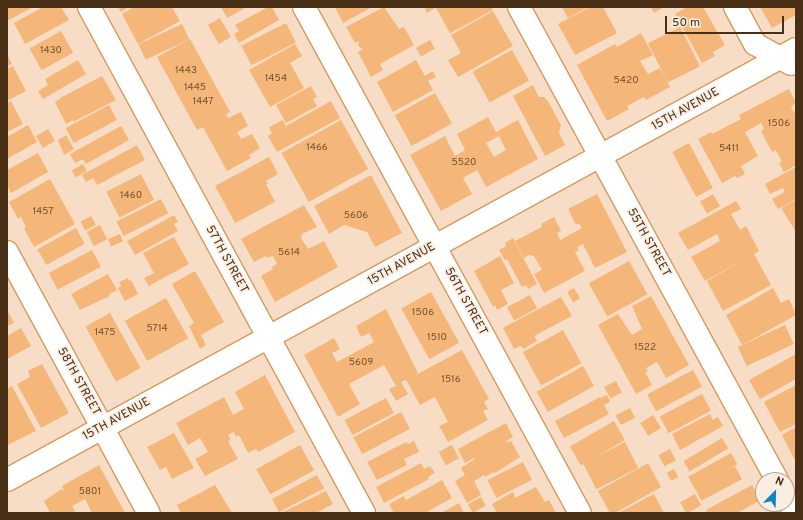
<!DOCTYPE html>
<style>
body{margin:0}
#map{position:relative;width:803px;height:520px;overflow:hidden;background:#f7ddc5;font-family:Overpass,sans-serif}
div>[style]{position:absolute}
.building>*{inset:0;background:#f5b679;transform-origin:0 0}
.roads{filter:drop-shadow(1px 0 #d5995c) drop-shadow(-1px 0 #d5995c) drop-shadow(0 1px #d5995c) drop-shadow(0 -1px #d5995c)}
.minor>*{height:22px;margin:-11px;padding:0 11px;transform-origin:11px;border-radius:11px;background:#fff}
span{translate:-50% -50%;white-space:nowrap;text-align:center;line-height:1.15;-webkit-text-stroke:3.5px #faede1;paint-order:stroke}
.number-label{font-size:10px;color:#73512f}
.number-label span{-webkit-text-stroke-width:0}
.street-label{font-size:12px;color:#482f16}
.frame{position:absolute;inset:0;border:8px solid #482f16;pointer-events:none}
.north{position:absolute;left:755px;top:472px;width:40px;height:40px;box-sizing:border-box;background:#faede1;border:1px solid #b3a190;border-radius:50%;rotate:23deg;font-size:11px;font-weight:700;line-height:16px;text-align:center;color:#482f16}
.north::after{content:'';display:block;margin:auto;width:14px;height:18px;background:#0d81ca;clip-path:polygon(50% 0,100% 100%,50% 72%,0 100%)}
.scale{position:absolute;left:665px;top:16px;width:119px;height:18px;box-sizing:border-box;border:2px solid #482f16;border-top:0;padding-left:5px;font-size:12px;line-height:14px;white-space:nowrap;color:#482f16;-webkit-text-stroke:3px #faede1;paint-order:stroke}
</style>
<div id="map">
<div class="building">
<div style="clip-path:polygon(7px 7px,33px 7px,7px 21px)"></div>
<div style="clip-path:polygon(43px 7px,61px 7px,69px 20px,25px 44px,14px 23px)"></div>
<div style="clip-path:polygon(118px 7px,129px 7px,121px 12px)"></div>
<div style="clip-path:polygon(134px 7px,172px 7px,180px 21px,138px 44px,122px 14px)"></div>
<div style="clip-path:polygon(221px 7px,247px 7px,227px 18px)"></div>
<div style="clip-path:polygon(268px 7px,272px 7px,279px 20px,239px 43px,234px 34px,239px 31px,235px 25px)"></div>
<div style="clip-path:polygon(335px 7px,372px 7px,343px 23px)"></div>
<div style="clip-path:polygon(384px 7px,399px 29px,404px 27px,414px 45px,380px 64px,383px 70px,371px 77px,358px 52px,363px 49px,358px 46px,359px 41px,355px 43px,346px 27px)"></div>
<div style="clip-path:polygon(424px 7px,437px 7px,427px 13px)"></div>
<div style="clip-path:polygon(438px 7px,491px 7px,493px 10px,450px 33px,436px 8px)"></div>
<div style="clip-path:polygon(562px 7px,588px 7px,568px 18px)"></div>
<div style="clip-path:polygon(590px 7px,603px 7px,617px 33px,575px 55px,558px 24px)"></div>
<div style="clip-path:polygon(651px 7px,664px 7px,654px 13px)"></div>
<div style="clip-path:polygon(687px 7px,703px 7px,725px 45px,713px 52px,715px 56px,702px 63px,675px 14px)"></div>
<div style="clip-path:polygon(760px 7px,796px 7px,796px 15px,772px 28px)"></div>
<div style="clip-path:polygon(493px 11px,513px 46px,458px 77px,448px 60px,461px 53px,451px 35px)"></div>
<div style="left:220px;top:18px;width:22px;height:14px;rotate:60deg"></div>
<div style="left:286px;top:23px;width:22px;height:50px;rotate:63deg"></div>
<div style="left:182px;top:24px;width:17px;height:48px;rotate:65deg"></div>
<div style="left:680px;top:27px;width:44px;height:36px;rotate:63deg"></div>
<div style="left:61px;top:31px;width:25px;height:36px;rotate:61deg"></div>
<div style="clip-path:polygon(641px 33px,653px 55px,640px 61px,648px 74px,660px 68px,670px 87px,646px 100px,644px 97px,627px 106px,629px 109px,607px 121px,577px 65px,615px 44px,617px 47px)"></div>
<div style="clip-path:polygon(190px 39px,230px 112px,218px 119px,226px 114px,228px 118px,241px 112px,248px 126px,237px 132px,241px 139px,252px 134px,260px 148px,249px 155px,251px 158px,227px 171px,203px 127px,197px 130px,157px 57px)"></div>
<div style="left:430px;top:40px;width:10px;height:16px;rotate:61deg"></div>
<div style="clip-path:polygon(295px 44px,302px 56px,290px 63px,304px 88px,270px 107px,249px 70px)"></div>
<div style="left:512px;top:50px;width:35px;height:45px;rotate:61deg"></div>
<div style="clip-path:polygon(7px 54px,12px 64px,7px 66px)"></div>
<div style="clip-path:polygon(78px 60px,86px 74px,43px 99px,38px 91px,48px 85px,45px 79px)"></div>
<div style="clip-path:polygon(416px 60px,425px 76px,433px 71px,436px 77px,428px 81px,433px 90px,393px 112px,377px 82px)"></div>
<div style="clip-path:polygon(13px 66px,26px 91px,7px 101px,7px 69px)"></div>
<div style="clip-path:polygon(102px 76px,116px 100px,73px 122px,73px 120px,66px 124px,55px 102px,60px 99px,60px 98px)"></div>
<div style="clip-path:polygon(533px 85px,539px 97px,544px 97px,548px 101px,561px 125px,559px 133px,565px 145px,545px 156px,513px 96px)"></div>
<div style="clip-path:polygon(311px 86px,317px 97px,313px 99px,317px 106px,286px 123px,276px 105px)"></div>
<div style="clip-path:polygon(789px 89px,796px 103px,791px 107px,796px 116px,796px 165px,784px 172px,779px 163px,782px 162px,776px 150px,772px 152px,761px 131px,764px 129px,761px 123px,745px 132px,758px 156px,741px 166px,745px 174px,737px 178px,735px 176px,722px 183px,698px 139px,711px 132px,712px 134px,741px 119px,739px 115px)"></div>
<div style="left:435px;top:93px;width:35px;height:46px;rotate:61deg"></div>
<div style="clip-path:polygon(11px 101px,23px 124px,7px 132px,7px 103px)"></div>
<div style="clip-path:polygon(331px 101px,340px 118px,277px 152px,268px 136px,272px 133px,269px 127px,283px 120px,286px 126px)"></div>
<div style="left:109px;top:105px;width:17px;height:49px;rotate:62deg"></div>
<div style="clip-path:polygon(evenodd,488px 117px,496px 132px,518px 120px,538px 159px,486px 187px,477px 170px,463px 178px,472px 194px,441px 211px,410px 155px,445px 136px,455px 156px,465px 150px,457px 134px,488px 117px,499px 136px,506px 150px,494px 157px,486px 143px,499px 136px)"></div>
<div style="left:341px;top:120px;width:56px;height:68px;rotate:61deg"></div>
<div style="clip-path:polygon(28px 125px,37px 142px,7px 159px,7px 137px)"></div>
<div style="clip-path:polygon(121px 126px,129px 140px,86px 164px,83px 159px,75px 163px,70px 154px)"></div>
<div style="left:48px;top:129px;width:14px;height:14px;rotate:60deg"></div>
<div style="clip-path:polygon(66px 135px,74px 149px,64px 155px,58px 140px)"></div>
<div style="left:689px;top:143px;width:51px;height:19px;rotate:62deg"></div>
<div style="clip-path:polygon(137px 145px,145px 160px,97px 185px,93px 178px,86px 182px,82px 175px)"></div>
<div style="clip-path:polygon(38px 153px,48px 172px,11px 193px,7px 185px,7px 170px)"></div>
<div style="clip-path:polygon(269px 157px,278px 174px,266px 181px,268px 184px,266px 184px,275px 202px,235px 223px,215px 186px)"></div>
<div style="left:83px;top:164px;width:8px;height:13px;rotate:60deg"></div>
<div style="clip-path:polygon(796px 167px,796px 199px,778px 209px,772px 199px,785px 192px,783px 188px,770px 194px,765px 184px)"></div>
<div style="left:141px;top:174px;width:29px;height:39px;rotate:63deg"></div>
<div style="clip-path:polygon(371px 175px,402px 233px,375px 247px,367px 232px,344px 225px,329px 234px,314px 206px)"></div>
<div style="clip-path:polygon(50px 179px,75px 224px,34px 247px,24px 228px,26px 227px,21px 217px,18px 219px,9px 202px)"></div>
<div style="clip-path:polygon(597px 194px,627px 252px,595px 268px,583px 244px,577px 247px,579px 250px,575px 252px,585px 271px,544px 293px,534px 274px,542px 270px,534px 256px,529px 255px,524px 258px,515px 241px,542px 227px,541px 224px,554px 217px,561px 231px,557px 233px,560px 240px,582px 228px,579px 223px,576px 225px,568px 209px)"></div>
<div style="left:713px;top:194px;width:14px;height:15px;rotate:60deg"></div>
<div style="left:161px;top:199px;width:16px;height:50px;rotate:63deg"></div>
<div style="clip-path:polygon(796px 200px,796px 232px,781px 208px)"></div>
<div style="clip-path:polygon(736px 201px,741px 209px,731px 214px,740px 230px,746px 226px,759px 251px,754px 254px,771px 285px,723px 311px,707px 281px,749px 257px,705px 281px,691px 257px,720px 241px,717px 234px,688px 250px,678px 233px)"></div>
<div style="clip-path:polygon(304px 205px,317px 227px,302px 234px,301px 238px,308px 249px,324px 241px,338px 267px,275px 302px,261px 276px,273px 269px,272px 267px,277px 264px,273px 256px,267px 258px,266px 256px,254px 262px,241px 239px)"></div>
<div style="clip-path:polygon(174px 215px,178px 222px,174px 224px,178px 231px,135px 255px,127px 241px)"></div>
<div style="left:91px;top:216px;width:10px;height:12px;rotate:61deg"></div>
<div style="left:100px;top:225px;width:16px;height:15px;rotate:63deg"></div>
<div style="left:76px;top:228px;width:18px;height:44px;rotate:61deg"></div>
<div style="left:120px;top:234px;width:8px;height:13px;rotate:67deg"></div>
<div style="clip-path:polygon(174px 237px,189px 264px,149px 286px,144px 278px,154px 273px,143px 253px)"></div>
<div style="clip-path:polygon(513px 238px,537px 284px,528px 289px,526px 285px,522px 287px,507px 259px,505px 260px,499px 250px,506px 246px,505px 243px)"></div>
<div style="left:92px;top:250px;width:19px;height:49px;rotate:62deg"></div>
<div style="clip-path:polygon(500px 256px,514px 283px,501px 290px,508px 304px,497px 310px,495px 305px,493px 307px,474px 271px)"></div>
<div style="left:629px;top:261px;width:38px;height:46px;rotate:61deg"></div>
<div style="clip-path:polygon(195px 271px,224px 322px,201px 335px,206px 345px,200px 349px,189px 326px,194px 323px,172px 284px)"></div>
<div style="clip-path:polygon(108px 274px,117px 290px,109px 294px,110px 296px,80px 310px,71px 294px)"></div>
<div style="clip-path:polygon(128px 278px,129px 281px,131px 280px,138px 294px,125px 301px,118px 288px,121px 286px,119px 282px)"></div>
<div style="left:574px;top:288px;width:12px;height:8px;rotate:59deg"></div>
<div style="clip-path:polygon(773px 288px,781px 303px,789px 299px,796px 315px,742px 345px,726px 315px)"></div>
<div style="left:431px;top:292px;width:58px;height:34px;rotate:61deg"></div>
<div style="left:530px;top:295px;width:15px;height:26px;rotate:62deg"></div>
<div style="clip-path:polygon(651px 296px,689px 365px,666px 378px,657px 362px,646px 368px,648px 371px,645px 372px,652px 385px,636px 394px,598px 325px,618px 314px,632px 335px,642px 329px,632px 306px)"></div>
<div style="clip-path:polygon(561px 297px,572px 316px,534px 336px,537px 341px,523px 349px,521px 346px,514px 349px,503px 328px)"></div>
<div style="left:166px;top:298px;width:46px;height:47px;rotate:61deg"></div>
<div style="clip-path:polygon(386px 309px,418px 373px,414px 376px,462px 350px,489px 399px,484px 402px,488px 409px,483px 411px,488px 420px,448px 442px,439px 426px,448px 422px,435px 397px,420px 405px,406px 380px,401px 382px,408px 394px,396px 401px,389px 389px,396px 386px,384px 365px,349px 384px,360px 404px,338px 417px,304px 355px,334px 338px,340px 349px,332px 353px,337px 362px,374px 342px,369px 333px,361px 337px,356px 326px)"></div>
<div style="clip-path:polygon(7px 310px,14px 323px,7px 326px)"></div>
<div style="left:110px;top:313px;width:63px;height:28px;rotate:61deg"></div>
<div style="left:785px;top:325px;width:21px;height:52px;rotate:65deg"></div>
<div style="clip-path:polygon(21px 328px,31px 346px,7px 359px,7px 336px)"></div>
<div style="left:563px;top:330px;width:38px;height:46px;rotate:61deg"></div>
<div style="clip-path:polygon(796px 354px,796px 379px,760px 399px,749px 380px)"></div>
<div style="clip-path:polygon(42px 364px,69px 413px,41px 428px,17px 384px,30px 377px,28px 371px)"></div>
<div style="left:583px;top:366px;width:23px;height:53px;rotate:61deg"></div>
<div style="left:693px;top:370px;width:19px;height:52px;rotate:62deg"></div>
<div style="clip-path:polygon(265px 375px,295px 432px,258px 452px,256px 449px,248px 453px,239px 435px,236px 437px,234px 432px,228px 435px,231px 440px,228px 441px,238px 459px,205px 476px,195px 459px,208px 452px,200px 438px,188px 445px,176px 423px,224px 397px,233px 415px,244px 409px,235px 392px)"></div>
<div style="left:616px;top:381px;width:13px;height:13px;rotate:63deg"></div>
<div style="clip-path:polygon(796px 385px,796px 424px,780px 432px,764px 402px)"></div>
<div style="clip-path:polygon(12px 386px,36px 431px,8px 445px,7px 389px)"></div>
<div style="left:702px;top:394px;width:19px;height:48px;rotate:62deg"></div>
<div style="clip-path:polygon(607px 395px,610px 402px,604px 405px,609px 414px,564px 438px,555px 421px,600px 397px,600px 398px)"></div>
<div style="left:386px;top:398px;width:17px;height:47px;rotate:62deg"></div>
<div style="left:630px;top:408px;width:11px;height:16px;rotate:63deg"></div>
<div style="left:401px;top:412px;width:19px;height:54px;rotate:62deg"></div>
<div style="clip-path:polygon(710px 414px,713px 420px,718px 417px,723px 426px,680px 450px,672px 434px)"></div>
<div style="left:653px;top:415px;width:15px;height:15px;rotate:58deg"></div>
<div style="left:614px;top:421px;width:22px;height:51px;rotate:60deg"></div>
<div style="clip-path:polygon(506px 423px,513px 437px,506px 441px,507px 443px,511px 441px,520px 457px,495px 473px,494px 472px,485px 477px,484px 475px,474px 481px,481px 495px,467px 503px,455px 481px,465px 475px,461px 468px,475px 459px,474px 458px,465px 463px,458px 449px)"></div>
<div style="clip-path:polygon(796px 427px,796px 462px,782px 435px)"></div>
<div style="clip-path:polygon(174px 433px,194px 468px,172px 479px,166px 467px,160px 470px,147px 447px)"></div>
<div style="left:722px;top:438px;width:12px;height:45px;rotate:59deg"></div>
<div style="clip-path:polygon(414px 441px,419px 452px,404px 459px,407px 465px,377px 480px,367px 462px,406px 442px,408px 444px)"></div>
<div style="left:625px;top:442px;width:29px;height:47px;rotate:63deg"></div>
<div style="left:300px;top:445px;width:29px;height:50px;rotate:61deg"></div>
<div style="left:452px;top:445px;width:15px;height:15px;rotate:62deg"></div>
<div style="left:670px;top:449px;width:13px;height:13px;rotate:63deg"></div>
<div style="left:731px;top:453px;width:13px;height:49px;rotate:61deg"></div>
<div style="left:523px;top:462px;width:20px;height:40px;rotate:63deg"></div>
<div style="clip-path:polygon(421px 463px,424px 469px,430px 466px,435px 473px,428px 477px,429px 479px,384px 503px,376px 487px)"></div>
<div style="clip-path:polygon(648px 463px,661px 487px,615px 513px,610px 513px,598px 491px)"></div>
<div style="clip-path:polygon(99px 465px,125px 513px,92px 513px,85px 499px,72px 506px,65px 493px,76px 513px,50px 513px,44px 501px,60px 490px,64px 490px,62px 486px)"></div>
<div style="left:735px;top:466px;width:15px;height:46px;rotate:62deg"></div>
<div style="left:674px;top:469px;width:9px;height:8px;rotate:63deg"></div>
<div style="left:317px;top:475px;width:15px;height:51px;rotate:62deg"></div>
<div style="clip-path:polygon(442px 480px,452px 498px,425px 513px,394px 513px,389px 504px,404px 496px,406px 500px)"></div>
<div style="clip-path:polygon(215px 485px,232px 513px,181px 513px,177px 505px)"></div>
<div style="clip-path:polygon(752px 485px,761px 500px,737px 513px,707px 513px,706px 510px)"></div>
<div style="clip-path:polygon(536px 487px,545px 502px,549px 500px,556px 513px,497px 513px,492px 504px,513px 492px,515px 498px)"></div>
<div style="clip-path:polygon(326px 491px,333px 504px,316px 513px,281px 513px)"></div>
<div style="clip-path:polygon(654px 494px,664px 513px,618px 513px)"></div>
<div style="left:695px;top:494px;width:13px;height:17px;rotate:61deg"></div>
<div style="left:481px;top:497px;width:10px;height:15px;rotate:61deg"></div>
<div style="clip-path:polygon(459px 503px,464px 513px,441px 513px)"></div>
</div>
<div class="roads">
<div class="minor">
<div style="left:89px;top:7px;width:576px;rotate:61.48deg"></div>
<div style="left:304px;top:7px;width:576px;rotate:61.39deg"></div>
<div style="left:519px;top:7px;width:539px;rotate:61.39deg"></div>
<div style="left:735px;top:7px;width:42px;rotate:61.6deg"></div>
<div style="left:755px;top:44px;width:41px;rotate:29.1deg"></div>
<div style="left:7px;top:252px;width:297px;rotate:61.5deg"></div>
<div style="left:7px;top:480px;width:899px;rotate:-28.65deg"></div>
<div style="left:787px;top:499px;width:16px;rotate:60deg"></div>
</div>
</div>
<div class="number-label">
<span style="left:51px;top:51px">1430</span>
<span style="left:186px;top:71px">1443</span>
<span style="left:276px;top:79px">1454</span>
<span style="left:626px;top:81px">5420</span>
<span style="left:195px;top:88px">1445</span>
<span style="left:203px;top:102px">1447</span>
<span style="left:779px;top:124px">1506</span>
<span style="left:317px;top:148px">1466</span>
<span style="left:729px;top:149px">5411</span>
<span style="left:464px;top:163px">5520</span>
<span style="left:131px;top:196px">1460</span>
<span style="left:43px;top:212px">1457</span>
<span style="left:356px;top:216px">5606</span>
<span style="left:289px;top:253px">5614</span>
<span style="left:423px;top:313px">1506</span>
<span style="left:157px;top:329px">5714</span>
<span style="left:105px;top:333px">1475</span>
<span style="left:437px;top:338px">1510</span>
<span style="left:645px;top:348px">1522</span>
<span style="left:361px;top:363px">5609</span>
<span style="left:451px;top:380px">1516</span>
<span style="left:90px;top:492px">5801</span>
</div>
<div class="street-label">
<span style="left:686px;top:110px;rotate:-29deg">15TH AVENUE</span>
<span style="left:648px;top:243px;rotate:61deg">55TH STREET</span>
<span style="left:226px;top:260px;rotate:61deg">57TH STREET</span>
<span style="left:402px;top:265px;rotate:-29deg">15TH AVENUE</span>
<span style="left:465px;top:302px;rotate:61deg">56TH STREET</span>
<span style="left:78px;top:382px;rotate:61deg">58TH STREET</span>
<span style="left:117px;top:420px;rotate:-29deg">15TH AVENUE</span>
</div>
<div class="frame"></div>
<div class="north">N</div>
<div class="scale">50 m</div>
</div>
